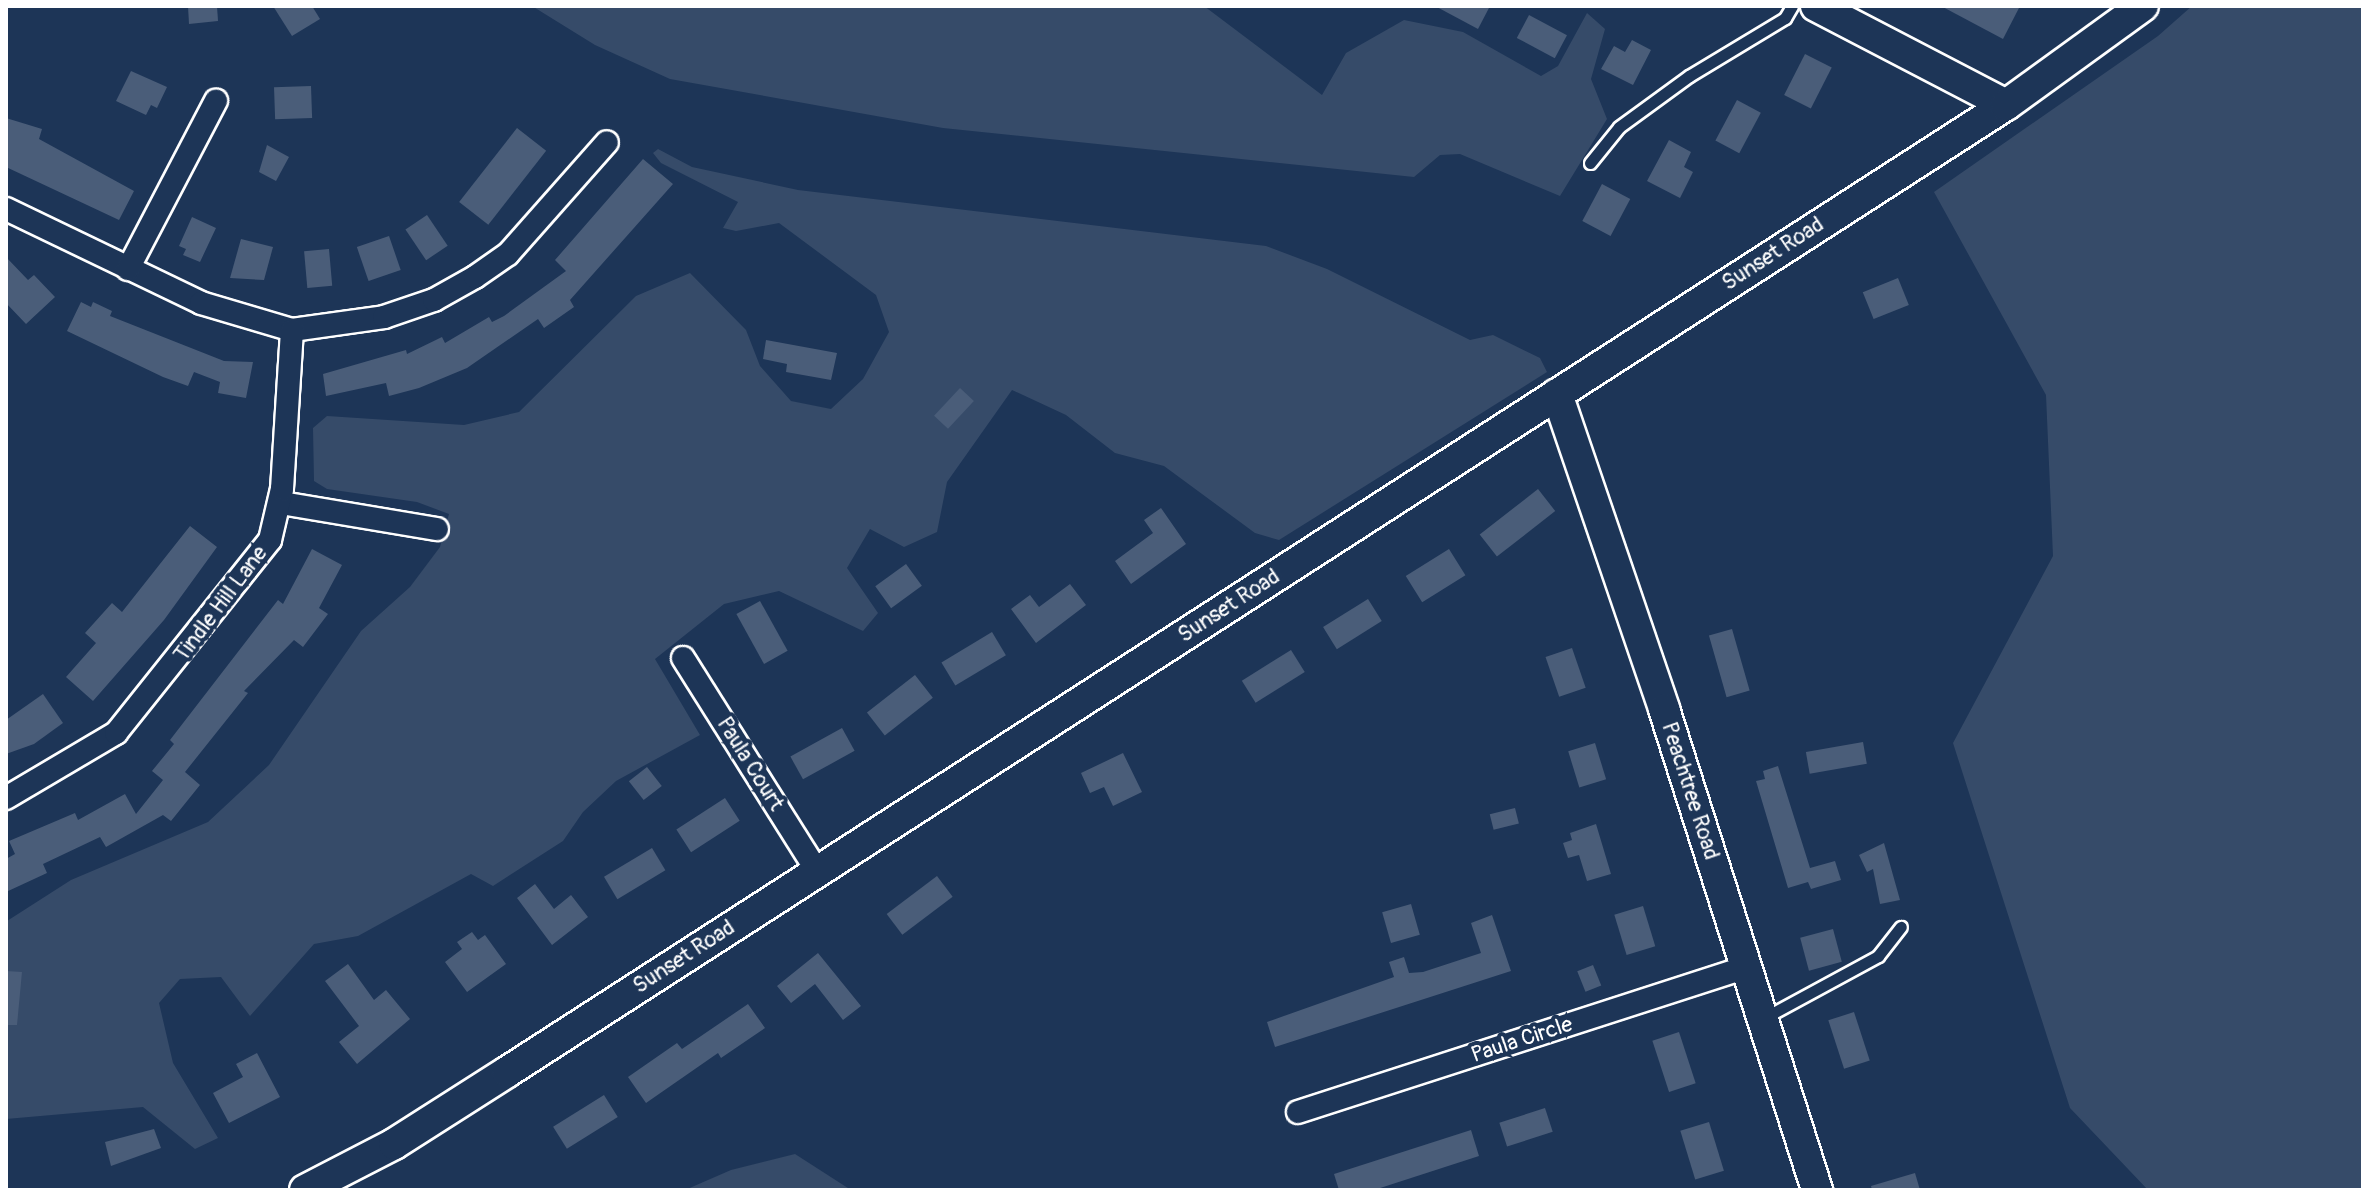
<!DOCTYPE html>
<style>
body{margin:0}
#map{position:relative;width:2369px;height:1196px;overflow:hidden;background:#1d3557;font-family:Pangolin,sans-serif}
div>[style]{position:absolute}
.green>*{inset:0;background:#364b69}
.building>*{inset:0;background:#4a5d79;transform-origin:0 0}
.roads{filter:drop-shadow(2px 0 #fff) drop-shadow(-2px 0 #fff) drop-shadow(0 2px #fff) drop-shadow(0 -2px #fff)}
.lane>*{height:11px;margin:-5.5px;padding:0 5.5px;transform-origin:5.5px;border-radius:5.5px;background:#1d3557}
.street>*{height:22px;margin:-11px;padding:0 11px;transform-origin:11px;border-radius:11px;background:#1d3557}
.secondary>*{height:30px;margin:-15px;padding:0 15px;transform-origin:15px;border-radius:15px;background:#1d3557}
span{translate:-50% -50%;white-space:nowrap;text-align:center;line-height:1.15;-webkit-text-stroke:8px #1d3557;paint-order:stroke}
.street-label{font-size:22px;color:#fff}
.frame{position:absolute;inset:0;border:8px solid #fff;pointer-events:none}
</style>
<div id="map">
<div class="green">
<div style="clip-path:polygon(532px 6px,1204px 6px,1322px 95px,1346px 53px,1404px 20px,1463px 32px,1541px 76px,1558px 66px,1587px 13px,1605px 29px,1591px 79px,1607px 119px,1560px 196px,1460px 154px,1440px 155px,1414px 177px,943px 128px,670px 79px,595px 45px)"></div>
<div style="clip-path:polygon(2192px 6px,2363px 6px,2363px 1190px,2148px 1190px,2070px 1108px,1953px 743px,2053px 556px,2046px 395px,1934px 192px,2158px 36px)"></div>
<div style="clip-path:polygon(658px 149px,692px 167px,798px 190px,1266px 246px,1327px 269px,1470px 340px,1493px 335px,1540px 358px,1547px 372px,1279px 540px,1255px 533px,1164px 466px,1115px 453px,1066px 415px,1012px 390px,947px 482px,937px 532px,904px 547px,870px 529px,847px 568px,878px 613px,863px 631px,779px 591px,724px 604px,655px 659px,700px 735px,616px 781px,583px 812px,563px 841px,493px 886px,471px 874px,358px 936px,314px 944px,250px 1016px,221px 977px,180px 979px,159px 1003px,173px 1063px,218px 1138px,195px 1149px,143px 1107px,6px 1119px,7px 921px,71px 880px,208px 822px,269px 765px,361px 631px,410px 587px,440px 547px,449px 514px,417px 502px,327px 489px,314px 481px,313px 428px,327px 416px,464px 425px,519px 412px,636px 296px,690px 273px,746px 330px,760px 366px,791px 401px,831px 409px,863px 379px,889px 332px,876px 295px,779px 223px,736px 231px,723px 228px,738px 202px,661px 163px,653px 153px)"></div>
<div style="clip-path:polygon(795px 1154px,851px 1190px,685px 1190px,731px 1170px)"></div>
</div>
<div class="building">
<div style="clip-path:polygon(188px 6px,217px 6px,218px 21px,189px 24px)"></div>
<div style="clip-path:polygon(273px 6px,312px 6px,320px 19px,292px 36px)"></div>
<div style="clip-path:polygon(1435px 6px,1490px 6px,1478px 29px)"></div>
<div style="clip-path:polygon(1941px 6px,2020px 6px,2003px 39px)"></div>
<div style="left:1529px;top:15px;width:43px;height:26px;rotate:28deg"></div>
<div style="clip-path:polygon(1632px 40px,1651px 50px,1633px 85px,1601px 69px,1614px 46px,1625px 52px)"></div>
<div style="left:1805px;top:54px;width:30px;height:46px;rotate:27deg"></div>
<div style="clip-path:polygon(131px 71px,167px 87px,157px 108px,151px 105px,146px 115px,116px 101px)"></div>
<div style="left:311px;top:86px;width:32px;height:37px;rotate:88deg"></div>
<div style="left:1737px;top:100px;width:27px;height:46px;rotate:28deg"></div>
<div style="clip-path:polygon(6px 118px,42px 129px,39px 139px,134px 191px,119px 220px,6px 167px)"></div>
<div style="left:517px;top:128px;width:37px;height:94px;rotate:38deg"></div>
<div style="clip-path:polygon(1669px 140px,1691px 152px,1684px 167px,1693px 172px,1680px 198px,1647px 181px)"></div>
<div style="clip-path:polygon(267px 145px,289px 157px,276px 181px,259px 172px)"></div>
<div style="clip-path:polygon(643px 159px,673px 184px,570px 300px,574px 307px,544px 328px,538px 319px,467px 368px,419px 388px,389px 396px,386px 383px,326px 396px,323px 374px,406px 350px,407px 354px,442px 337px,445px 343px,489px 317px,492px 322px,504px 316px,566px 271px,555px 260px)"></div>
<div style="left:1602px;top:184px;width:32px;height:42px;rotate:28deg"></div>
<div style="left:427px;top:215px;width:37px;height:26px;rotate:56deg"></div>
<div style="clip-path:polygon(192px 217px,216px 228px,200px 262px,183px 255px,186px 249px,179px 246px)"></div>
<div style="left:389px;top:236px;width:36px;height:34px;rotate:71deg"></div>
<div style="clip-path:polygon(241px 239px,273px 247px,264px 280px,230px 278px)"></div>
<div style="left:329px;top:249px;width:37px;height:25px;rotate:85deg"></div>
<div style="clip-path:polygon(6px 257px,28px 280px,34px 275px,55px 297px,26px 324px,6px 303px)"></div>
<div style="left:1898px;top:278px;width:29px;height:38px;rotate:68deg"></div>
<div style="clip-path:polygon(81px 302px,91px 307px,93px 302px,112px 311px,110px 316px,224px 361px,253px 362px,246px 398px,218px 393px,220px 382px,194px 372px,188px 386px,163px 377px,67px 331px)"></div>
<div style="clip-path:polygon(766px 340px,837px 353px,831px 380px,786px 372px,787px 364px,763px 359px)"></div>
<div style="left:960px;top:388px;width:19px;height:38px;rotate:43deg"></div>
<div style="left:1538px;top:489px;width:28px;height:74px;rotate:52deg"></div>
<div style="clip-path:polygon(1161px 508px,1186px 544px,1131px 584px,1115px 561px,1153px 533px,1144px 520px)"></div>
<div style="clip-path:polygon(190px 526px,217px 547px,164px 620px,93px 701px,66px 677px,96px 643px,85px 633px,112px 603px,122px 612px)"></div>
<div style="clip-path:polygon(312px 549px,342px 565px,319px 608px,328px 614px,303px 647px,294px 640px,244px 691px,248px 693px,185px 772px,200px 785px,171px 821px,163px 815px,106px 847px,100px 837px,43px 864px,47px 873px,6px 892px,6px 859px,15px 854px,9px 841px,75px 813px,78px 820px,125px 794px,136px 814px,163px 780px,152px 771px,174px 744px,170px 740px,278px 600px,283px 604px)"></div>
<div style="left:1449px;top:549px;width:31px;height:51px;rotate:58deg"></div>
<div style="left:906px;top:564px;width:27px;height:38px;rotate:54deg"></div>
<div style="clip-path:polygon(1070px 584px,1086px 605px,1036px 643px,1011px 609px,1030px 595px,1039px 607px)"></div>
<div style="left:1368px;top:599px;width:26px;height:53px;rotate:58deg"></div>
<div style="left:760px;top:601px;width:57px;height:27px;rotate:61deg"></div>
<div style="left:1732px;top:629px;width:64px;height:24px;rotate:74deg"></div>
<div style="left:992px;top:632px;width:27px;height:59px;rotate:59deg"></div>
<div style="left:1572px;top:648px;width:42px;height:28px;rotate:71deg"></div>
<div style="left:1291px;top:650px;width:26px;height:58px;rotate:58deg"></div>
<div style="left:915px;top:675px;width:29px;height:61px;rotate:52deg"></div>
<div style="clip-path:polygon(43px 694px,63px 723px,34px 744px,6px 754px,6px 720px)"></div>
<div style="left:842px;top:728px;width:26px;height:59px;rotate:61deg"></div>
<div style="left:1863px;top:742px;width:22px;height:58px;rotate:80deg"></div>
<div style="left:1595px;top:743px;width:38px;height:28px;rotate:73deg"></div>
<div style="clip-path:polygon(1123px 753px,1142px 792px,1113px 806px,1104px 787px,1090px 793px,1081px 773px)"></div>
<div style="clip-path:polygon(1778px 766px,1810px 868px,1835px 861px,1841px 880px,1811px 889px,1808px 882px,1788px 888px,1756px 781px,1765px 779px,1763px 771px)"></div>
<div style="left:647px;top:767px;width:24px;height:23px;rotate:52deg"></div>
<div style="left:725px;top:798px;width:27px;height:58px;rotate:57deg"></div>
<div style="left:1515px;top:808px;width:16px;height:26px;rotate:76deg"></div>
<div style="clip-path:polygon(1596px 824px,1611px 874px,1587px 881px,1579px 855px,1568px 858px,1563px 843px,1572px 840px,1570px 833px)"></div>
<div style="clip-path:polygon(1884px 843px,1900px 900px,1880px 904px,1873px 869px,1867px 872px,1859px 855px)"></div>
<div style="left:652px;top:848px;width:26px;height:56px;rotate:59deg"></div>
<div style="left:937px;top:876px;width:26px;height:63px;rotate:53deg"></div>
<div style="clip-path:polygon(535px 884px,554px 909px,571px 895px,588px 917px,552px 945px,517px 898px)"></div>
<div style="left:1411px;top:904px;width:32px;height:30px;rotate:74deg"></div>
<div style="left:1643px;top:906px;width:42px;height:30px;rotate:73deg"></div>
<div style="clip-path:polygon(1492px 915px,1511px 971px,1275px 1047px,1267px 1022px,1394px 977px,1389px 962px,1404px 957px,1409px 973px,1423px 972px,1481px 953px,1471px 923px)"></div>
<div style="left:1833px;top:929px;width:34px;height:34px;rotate:75deg"></div>
<div style="clip-path:polygon(472px 932px,478px 940px,485px 935px,506px 964px,467px 992px,445px 962px,462px 949px,457px 942px)"></div>
<div style="clip-path:polygon(818px 953px,861px 1006px,843px 1020px,815px 984px,791px 1003px,777px 986px)"></div>
<div style="clip-path:polygon(348px 964px,374px 1000px,386px 990px,410px 1019px,357px 1064px,339px 1042px,359px 1026px,325px 981px)"></div>
<div style="left:1593px;top:965px;width:22px;height:17px;rotate:68deg"></div>
<div style="clip-path:polygon(6px 971px,22px 972px,17px 1025px,6px 1025px)"></div>
<div style="clip-path:polygon(748px 1004px,765px 1028px,721px 1058px,718px 1053px,646px 1103px,628px 1077px,677px 1043px,682px 1049px)"></div>
<div style="left:1854px;top:1012px;width:51px;height:27px;rotate:72deg"></div>
<div style="left:1679px;top:1032px;width:54px;height:28px;rotate:72deg"></div>
<div style="clip-path:polygon(257px 1053px,280px 1097px,229px 1123px,213px 1093px,243px 1077px,236px 1064px)"></div>
<div style="left:604px;top:1095px;width:26px;height:60px;rotate:58deg"></div>
<div style="left:1545px;top:1108px;width:25px;height:48px;rotate:72deg"></div>
<div style="left:1709px;top:1122px;width:51px;height:30px;rotate:73deg"></div>
<div style="clip-path:polygon(154px 1129px,161px 1148px,111px 1166px,105px 1142px)"></div>
<div style="clip-path:polygon(1471px 1130px,1479px 1156px,1374px 1190px,1339px 1190px,1334px 1174px)"></div>
<div style="clip-path:polygon(1915px 1173px,1920px 1190px,1872px 1190px,1871px 1186px)"></div>
</div>
<div class="roads">
<div class="lane">
<div style="left:1590px;top:163px;width:46px;rotate:-51.1deg"></div>
<div style="left:1619px;top:127px;width:87px;rotate:-36.1deg"></div>
<div style="left:1689px;top:76px;width:112px;rotate:-31.1deg"></div>
<div style="left:1785px;top:18px;width:14px;rotate:-60deg"></div>
<div style="left:1764px;top:1018px;width:130px;rotate:-28.5deg"></div>
<div style="left:1878px;top:956px;width:37px;rotate:-52deg"></div>
</div>
<div class="street">
<div style="left:6px;top:209px;width:216px;rotate:25.7deg"></div>
<div style="left:201px;top:303px;width:95px;rotate:16.5deg"></div>
<div style="left:292px;top:330px;width:93px;rotate:-8deg"></div>
<div style="left:384px;top:317px;width:53px;rotate:-18.8deg"></div>
<div style="left:434px;top:300px;width:47px;rotate:-29.3deg"></div>
<div style="left:475px;top:277px;width:40px;rotate:-34.9deg"></div>
<div style="left:508px;top:254px;width:149px;rotate:-48.5deg"></div>
<div style="left:128px;top:269px;width:190px;rotate:-62.4deg"></div>
<div style="left:281px;top:503px;width:158px;rotate:9.5deg"></div>
<div style="left:683px;top:658px;width:252px;rotate:57.8deg"></div>
<div style="left:6px;top:798px;width:128px;rotate:-30.6deg"></div>
<div style="left:116px;top:733px;width:247px;rotate:-51.4deg"></div>
<div style="left:270px;top:540px;width:52px;rotate:-76.8deg"></div>
<div style="left:282px;top:489px;width:159px;rotate:-86.4deg"></div>
<div style="left:1298px;top:1112px;width:472px;rotate:-17.9deg"></div>
</div>
<div class="secondary">
<div style="left:1816px;top:6px;width:214px;rotate:27.5deg"></div>
<div style="left:1557px;top:394px;width:333px;rotate:71.2deg"></div>
<div style="left:1664px;top:709px;width:505px;rotate:72.35deg"></div>
<div style="left:305px;top:1190px;width:100px;rotate:-27.3deg"></div>
<div style="left:394px;top:1144px;width:134px;rotate:-32.5deg"></div>
<div style="left:507px;top:1072px;width:1784px;rotate:-32.83deg"></div>
<div style="left:2006px;top:105px;width:169px;rotate:-35.9deg"></div>
</div>
</div>
<div class="street-label">
<span style="left:1773px;top:254px;rotate:-33deg">Sunset Road</span>
<span style="left:221px;top:604px;rotate:-53deg">Tindle Hill Lane</span>
<span style="left:1229px;top:606px;rotate:-33deg">Sunset Road</span>
<span style="left:750px;top:764px;rotate:58deg">Paula Court</span>
<span style="left:1690px;top:791px;rotate:72deg">Peachtree Road</span>
<span style="left:684px;top:957px;rotate:-33deg">Sunset Road</span>
<span style="left:1522px;top:1040px;rotate:-18deg">Paula Circle</span>
</div>
<div class="frame"></div>
</div>
